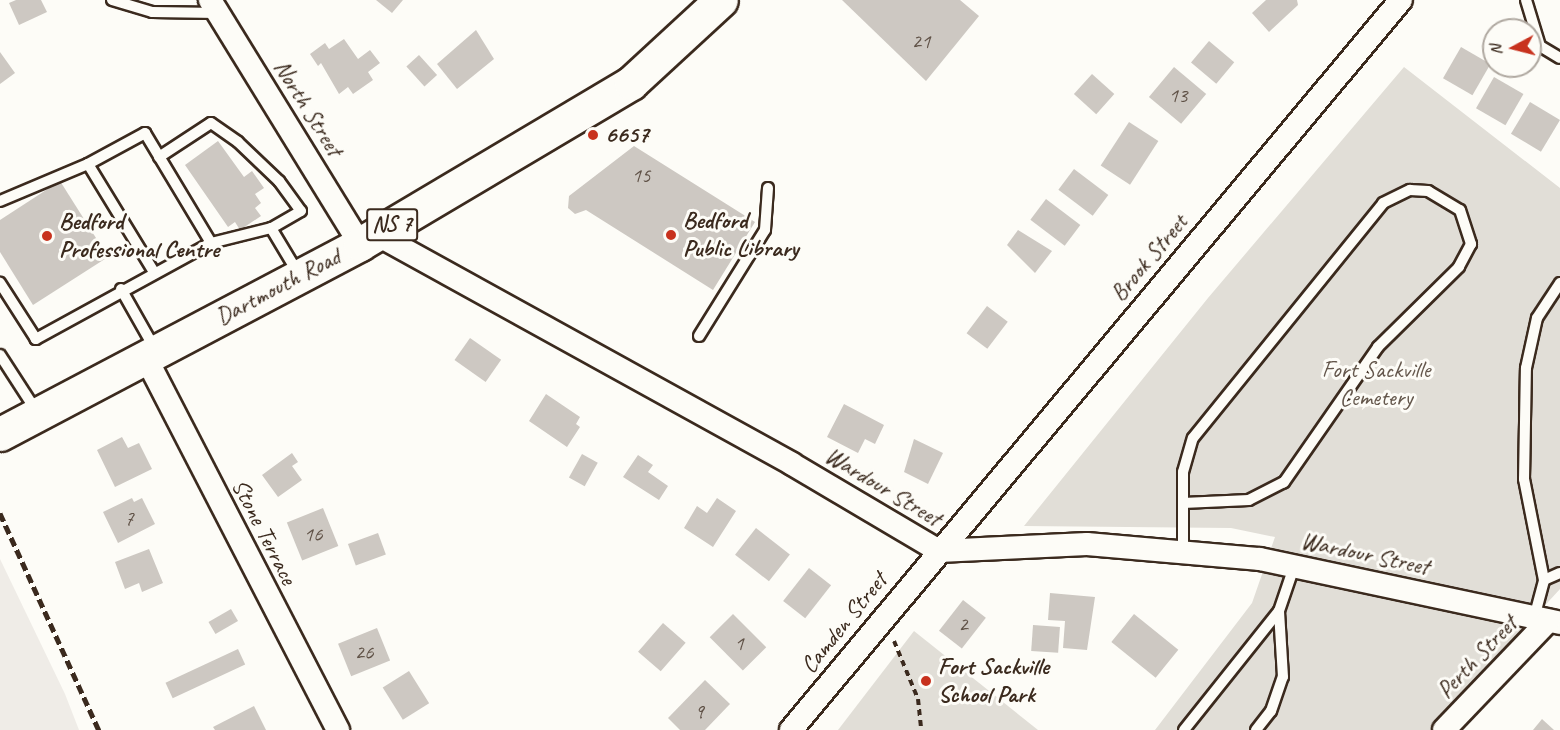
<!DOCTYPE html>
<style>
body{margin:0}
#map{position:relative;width:1560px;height:730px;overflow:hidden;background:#fdfcf7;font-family:Caveat,sans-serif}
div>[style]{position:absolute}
.built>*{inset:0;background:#efece7}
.green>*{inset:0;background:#e1ded7}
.building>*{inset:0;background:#cdc8c2;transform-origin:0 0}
.path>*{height:4px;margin-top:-2px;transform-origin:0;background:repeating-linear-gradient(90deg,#3b2a1e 0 6px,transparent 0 10.5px)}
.roads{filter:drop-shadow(2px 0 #3b2a1e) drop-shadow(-2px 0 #3b2a1e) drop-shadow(0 2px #3b2a1e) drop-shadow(0 -2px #3b2a1e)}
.lane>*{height:10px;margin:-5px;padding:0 5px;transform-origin:5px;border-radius:5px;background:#fdfcf7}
.street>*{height:22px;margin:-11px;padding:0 11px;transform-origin:11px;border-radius:11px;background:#fdfcf7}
.primary>*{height:33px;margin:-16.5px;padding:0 16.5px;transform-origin:16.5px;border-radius:16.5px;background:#fdfcf7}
.rail>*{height:4.5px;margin-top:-2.25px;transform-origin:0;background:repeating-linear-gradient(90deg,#3b2a1e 0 9px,transparent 0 13.5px)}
.dots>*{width:16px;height:16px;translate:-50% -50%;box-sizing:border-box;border:3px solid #fdfcf7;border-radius:50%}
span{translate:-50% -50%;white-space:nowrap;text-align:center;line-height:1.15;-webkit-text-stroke:6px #fdfcf7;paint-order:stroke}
.number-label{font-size:21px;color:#605247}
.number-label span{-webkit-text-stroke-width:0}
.shield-label span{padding:2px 4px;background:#fdfcf7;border:2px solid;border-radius:4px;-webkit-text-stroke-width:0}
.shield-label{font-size:22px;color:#3b2a1e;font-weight:700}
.street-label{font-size:24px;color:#3b2a1e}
.poi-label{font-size:24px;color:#3b2a1e;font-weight:700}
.left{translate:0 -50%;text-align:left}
.park-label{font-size:24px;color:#64574c}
.north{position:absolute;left:1482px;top:18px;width:60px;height:60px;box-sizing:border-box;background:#fdfcf7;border:2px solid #afa8a0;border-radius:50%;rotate:263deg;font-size:16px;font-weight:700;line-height:24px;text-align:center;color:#3b2a1e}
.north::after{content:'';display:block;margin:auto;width:21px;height:27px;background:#c8321e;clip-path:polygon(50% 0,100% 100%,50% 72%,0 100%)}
</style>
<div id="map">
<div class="built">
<div style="clip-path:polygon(0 559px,65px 694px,79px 730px,0 730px)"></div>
</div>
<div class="green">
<div style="clip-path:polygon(1404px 67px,1560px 188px,1560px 589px,1431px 730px,1155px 730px,1252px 603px,1275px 537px,1231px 528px,1024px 526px,1208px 298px)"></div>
<div style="clip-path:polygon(914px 631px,1038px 730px,838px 730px)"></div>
</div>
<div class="building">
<div style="clip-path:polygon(16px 0,41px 0,47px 12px,19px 25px,9px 3px)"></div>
<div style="clip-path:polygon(376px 0,403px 0,392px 13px)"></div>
<div style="clip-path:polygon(842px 0,960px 0,979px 16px,926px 81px)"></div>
<div style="clip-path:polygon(1266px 0,1297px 0,1298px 5px,1269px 32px,1252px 13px)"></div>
<div style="clip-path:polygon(476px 30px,494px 59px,457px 89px,437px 64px)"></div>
<div style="clip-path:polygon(344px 39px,358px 59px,370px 50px,380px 63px,368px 72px,373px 80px,353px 94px,348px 87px,339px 94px,321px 63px,318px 66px,310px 54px,325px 43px,329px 49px)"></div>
<div style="left:1209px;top:41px;width:33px;height:28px;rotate:40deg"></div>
<div style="left:1461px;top:47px;width:34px;height:36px;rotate:30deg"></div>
<div style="clip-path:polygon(0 52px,15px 73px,0 84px)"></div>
<div style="left:419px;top:55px;width:27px;height:17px;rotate:48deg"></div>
<div style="left:1174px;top:67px;width:42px;height:39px;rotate:40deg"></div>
<div style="left:1092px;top:74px;width:30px;height:27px;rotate:42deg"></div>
<div style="left:1494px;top:77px;width:34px;height:36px;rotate:30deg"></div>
<div style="left:1530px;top:102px;width:35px;height:37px;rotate:31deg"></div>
<div style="left:1129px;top:122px;width:35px;height:52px;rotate:33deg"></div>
<div style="clip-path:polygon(218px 141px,244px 177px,252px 171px,264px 188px,255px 194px,261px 203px,255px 208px,261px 216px,240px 230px,235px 222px,228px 227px,185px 165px)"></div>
<div style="clip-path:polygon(634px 146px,755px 222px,713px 290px,586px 210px,575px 214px,568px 208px,569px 196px)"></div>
<div style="left:1074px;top:169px;width:43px;height:26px;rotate:37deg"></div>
<div style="clip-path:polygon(60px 181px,108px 257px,33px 305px,0 252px,0 220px)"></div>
<div style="left:1046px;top:199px;width:43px;height:26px;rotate:37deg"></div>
<div style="clip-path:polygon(1018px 230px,1052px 251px,1035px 273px,1007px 245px)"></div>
<div style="left:987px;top:306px;width:26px;height:34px;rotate:37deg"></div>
<div style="left:470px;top:338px;width:38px;height:27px;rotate:35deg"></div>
<div style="clip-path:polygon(546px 394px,580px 417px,576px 424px,580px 427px,567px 447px,529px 421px)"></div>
<div style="clip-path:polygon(844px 404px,884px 425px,875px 444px,865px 439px,858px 453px,827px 437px)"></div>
<div style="clip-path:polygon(122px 437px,128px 448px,139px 443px,152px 469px,115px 487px,97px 450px)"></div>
<div style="clip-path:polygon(914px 439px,943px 453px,928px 484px,904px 472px)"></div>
<div style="clip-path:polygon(292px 453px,298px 462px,292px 466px,302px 480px,278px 497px,262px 475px)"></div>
<div style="left:582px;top:454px;width:18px;height:27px;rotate:29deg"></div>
<div style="clip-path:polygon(638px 455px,653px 465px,648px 472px,668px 486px,659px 500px,623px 477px)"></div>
<div style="clip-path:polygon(132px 498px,134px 502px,142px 498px,155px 524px,118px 543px,103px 512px)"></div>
<div style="clip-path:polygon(717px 498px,736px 511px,713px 547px,684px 528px,697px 506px,707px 513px)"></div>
<div style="left:323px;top:508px;width:41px;height:39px;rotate:68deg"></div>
<div style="left:756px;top:528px;width:43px;height:34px;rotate:38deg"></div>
<div style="left:378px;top:533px;width:23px;height:32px;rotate:70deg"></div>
<div style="clip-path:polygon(149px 549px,163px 583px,142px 592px,139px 583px,125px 589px,115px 562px)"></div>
<div style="left:809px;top:568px;width:28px;height:42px;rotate:38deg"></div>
<div style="clip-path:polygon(1050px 593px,1095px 597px,1087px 650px,1063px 648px,1065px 621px,1048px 620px)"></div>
<div style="left:963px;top:600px;width:29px;height:39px;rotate:38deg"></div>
<div style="left:231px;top:609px;width:14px;height:26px;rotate:60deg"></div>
<div style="left:733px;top:614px;width:47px;height:33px;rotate:45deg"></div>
<div style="left:1134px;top:614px;width:57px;height:36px;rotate:39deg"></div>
<div style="left:663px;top:623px;width:30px;height:38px;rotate:41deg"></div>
<div style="left:1033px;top:625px;width:27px;height:26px;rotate:4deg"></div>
<div style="left:377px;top:628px;width:35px;height:42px;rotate:68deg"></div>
<div style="left:238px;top:649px;width:17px;height:80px;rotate:65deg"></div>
<div style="left:409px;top:671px;width:38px;height:31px;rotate:58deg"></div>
<div style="clip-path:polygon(705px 680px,730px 704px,705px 730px,680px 730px,668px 718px)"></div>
<div style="clip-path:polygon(254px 706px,266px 730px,215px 730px,213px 727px)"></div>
<div style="clip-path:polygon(1542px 719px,1554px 730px,1533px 730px)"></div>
</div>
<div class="path">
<div style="left:894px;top:641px;width:63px;rotate:67.5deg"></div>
<div style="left:918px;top:699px;width:31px;rotate:84deg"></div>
</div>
<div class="roads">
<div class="lane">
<div style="left:112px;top:0;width:42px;rotate:16.7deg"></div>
<div style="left:152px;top:12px;width:66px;rotate:0.9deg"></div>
<div style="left:1526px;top:0;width:48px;rotate:73.1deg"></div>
<div style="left:1540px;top:46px;width:23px;rotate:31deg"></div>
<div style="left:159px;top:157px;width:62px;rotate:-33.2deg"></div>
<div style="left:211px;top:123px;width:33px;rotate:35deg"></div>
<div style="left:238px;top:142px;width:57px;rotate:43.6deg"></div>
<div style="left:279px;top:181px;width:37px;rotate:54deg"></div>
<div style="left:301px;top:211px;width:34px;rotate:150deg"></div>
<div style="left:271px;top:228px;width:52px;rotate:59deg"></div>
<div style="left:88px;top:164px;width:127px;rotate:58.6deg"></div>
<div style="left:0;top:201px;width:95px;rotate:-22.8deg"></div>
<div style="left:88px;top:164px;width:65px;rotate:-28.5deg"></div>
<div style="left:145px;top:133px;width:128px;rotate:59deg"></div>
<div style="left:211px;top:243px;width:200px;rotate:151.3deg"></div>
<div style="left:36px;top:339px;width:67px;rotate:-122.7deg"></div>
<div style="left:211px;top:243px;width:62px;rotate:-14deg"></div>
<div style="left:121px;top:289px;width:69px;rotate:60.5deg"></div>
<div style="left:699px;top:336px;width:125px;rotate:-58.1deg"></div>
<div style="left:765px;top:230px;width:42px;rotate:-85.9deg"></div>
<div style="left:0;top:355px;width:68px;rotate:57deg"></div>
<div style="left:1183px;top:552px;width:80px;rotate:-90deg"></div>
<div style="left:1183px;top:472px;width:35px;rotate:-74deg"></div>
<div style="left:1193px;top:438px;width:302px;rotate:-51deg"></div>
<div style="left:1383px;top:203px;width:30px;rotate:-26deg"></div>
<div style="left:1410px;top:190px;width:18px;rotate:3deg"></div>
<div style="left:1428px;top:191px;width:37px;rotate:31deg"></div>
<div style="left:1460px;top:210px;width:36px;rotate:72deg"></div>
<div style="left:1471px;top:244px;width:26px;rotate:118deg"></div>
<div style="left:1459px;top:267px;width:114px;rotate:135.4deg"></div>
<div style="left:1378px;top:347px;width:165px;rotate:124.8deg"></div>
<div style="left:1284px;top:482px;width:39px;rotate:153deg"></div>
<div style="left:1249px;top:500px;width:66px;rotate:177.4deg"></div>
<div style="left:1544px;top:580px;width:17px;rotate:-24deg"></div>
<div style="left:1534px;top:618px;width:39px;rotate:-75deg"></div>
<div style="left:1544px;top:580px;width:103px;rotate:-101.2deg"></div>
<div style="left:1524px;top:479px;width:111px;rotate:-89deg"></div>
<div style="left:1526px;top:368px;width:51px;rotate:-77.6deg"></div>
<div style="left:1537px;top:318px;width:42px;rotate:-56.7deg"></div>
<div style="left:1184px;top:730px;width:152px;rotate:-51.4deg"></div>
<div style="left:1279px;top:611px;width:46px;rotate:-71.2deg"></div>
<div style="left:1256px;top:730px;width:24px;rotate:-52deg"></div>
<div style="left:1271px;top:711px;width:36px;rotate:-71deg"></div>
<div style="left:1283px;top:677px;width:66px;rotate:-93.5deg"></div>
</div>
<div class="street">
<div style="left:210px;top:0;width:286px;rotate:58.4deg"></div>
<div style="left:376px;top:234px;width:475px;rotate:28.9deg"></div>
<div style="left:792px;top:464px;width:171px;rotate:30.6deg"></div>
<div style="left:939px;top:551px;width:148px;rotate:-2.7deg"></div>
<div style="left:1087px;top:544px;width:174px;rotate:5deg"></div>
<div style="left:1260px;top:559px;width:307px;rotate:12deg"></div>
<div style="left:145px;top:356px;width:421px;rotate:62.7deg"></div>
<div style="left:791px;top:730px;width:951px;rotate:-50.12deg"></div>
<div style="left:1444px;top:730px;width:151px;rotate:-46.3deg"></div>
</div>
<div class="primary">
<div style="left:0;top:434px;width:407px;rotate:-27.8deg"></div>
<div style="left:360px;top:244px;width:315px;rotate:-30.7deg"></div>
<div style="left:631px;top:83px;width:122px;rotate:-42.7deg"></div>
</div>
</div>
<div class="rail">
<div style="left:0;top:513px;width:239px;rotate:65.5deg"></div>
</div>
<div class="dots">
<div style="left:593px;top:135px;background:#c8321e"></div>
<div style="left:671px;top:235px;background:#c8321e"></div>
<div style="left:47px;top:236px;background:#c8321e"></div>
<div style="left:926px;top:681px;background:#c8321e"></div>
</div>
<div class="number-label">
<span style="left:921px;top:41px">21</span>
<span style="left:1178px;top:95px">13</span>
<span style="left:641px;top:175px">15</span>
<span style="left:129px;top:518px">7</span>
<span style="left:313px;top:534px">16</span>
<span style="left:963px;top:624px">2</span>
<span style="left:739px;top:643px">1</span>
<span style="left:364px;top:652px">26</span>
<span style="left:699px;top:711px">9</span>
</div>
<div class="shield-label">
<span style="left:392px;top:225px">NS 7</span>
</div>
<div class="street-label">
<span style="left:308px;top:108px;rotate:58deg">North Street</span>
<span style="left:1149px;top:258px;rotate:-50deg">Brook Street</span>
<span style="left:278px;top:287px;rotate:-28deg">Dartmouth Road</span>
<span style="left:883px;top:487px;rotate:31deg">Wardour Street</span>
<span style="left:264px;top:532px;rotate:63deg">Stone Terrace</span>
<span style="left:1365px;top:554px;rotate:12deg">Wardour Street</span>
<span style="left:844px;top:623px;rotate:-51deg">Camden Street</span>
<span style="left:1477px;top:657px;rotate:-46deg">Perth Street</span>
</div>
<div class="poi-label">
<span class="left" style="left:605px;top:135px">6657</span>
<span class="left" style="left:683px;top:235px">Bedford<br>Public Library</span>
<span class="left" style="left:59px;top:236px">Bedford<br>Professional Centre</span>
<span class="left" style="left:938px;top:681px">Fort Sackville<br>School Park</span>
</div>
<div class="park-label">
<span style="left:1376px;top:384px">Fort Sackville<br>Cemetery</span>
</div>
<div class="north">N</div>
</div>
